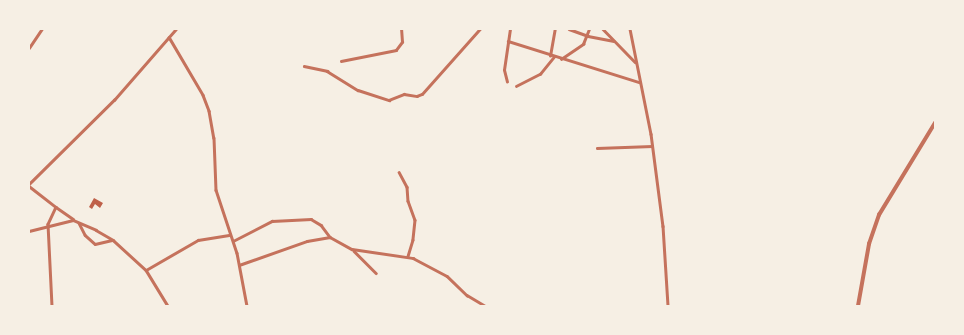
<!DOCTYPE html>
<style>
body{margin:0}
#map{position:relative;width:964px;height:335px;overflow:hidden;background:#f6efe4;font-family:Raleway,sans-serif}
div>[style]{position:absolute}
.building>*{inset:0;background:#bf614a}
.minor>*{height:2.5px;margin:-1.25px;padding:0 1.25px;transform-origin:1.25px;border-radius:1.25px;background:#c5725c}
.tertiary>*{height:3.5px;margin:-1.75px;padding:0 1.75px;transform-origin:1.75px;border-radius:1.75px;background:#c5725c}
span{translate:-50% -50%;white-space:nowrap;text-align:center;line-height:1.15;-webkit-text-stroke:3.5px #f6efe4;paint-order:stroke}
.frame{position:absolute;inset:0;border:30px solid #f6efe4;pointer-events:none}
</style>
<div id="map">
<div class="building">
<div style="clip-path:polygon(94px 198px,103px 203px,100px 208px,95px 204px,92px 209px,89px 207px)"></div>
</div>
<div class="minor">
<div style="left:569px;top:29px;width:20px;rotate:20deg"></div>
<div style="left:588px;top:36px;width:26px;rotate:11deg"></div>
<div style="left:603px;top:29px;width:46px;rotate:45.9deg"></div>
<div style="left:630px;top:29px;width:107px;rotate:78.7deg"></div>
<div style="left:651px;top:134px;width:93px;rotate:82.6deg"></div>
<div style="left:663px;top:226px;width:80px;rotate:86.4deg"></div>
<div style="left:169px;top:37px;width:67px;rotate:59.6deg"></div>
<div style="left:203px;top:95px;width:17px;rotate:69deg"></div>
<div style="left:209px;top:111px;width:27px;rotate:80deg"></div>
<div style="left:214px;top:138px;width:52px;rotate:87.8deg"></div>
<div style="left:216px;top:190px;width:66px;rotate:71.6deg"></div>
<div style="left:237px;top:253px;width:54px;rotate:79.3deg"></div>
<div style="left:508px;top:41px;width:137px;rotate:17.4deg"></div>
<div style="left:29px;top:48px;width:23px;rotate:-56deg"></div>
<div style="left:550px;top:56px;width:27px;rotate:-80deg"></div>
<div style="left:561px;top:59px;width:27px;rotate:-34deg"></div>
<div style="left:583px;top:44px;width:16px;rotate:-68deg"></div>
<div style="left:341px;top:61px;width:56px;rotate:-11.3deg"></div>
<div style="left:396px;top:50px;width:10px;rotate:-53deg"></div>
<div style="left:402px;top:42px;width:13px;rotate:-94deg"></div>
<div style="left:304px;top:66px;width:24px;rotate:12deg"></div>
<div style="left:327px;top:71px;width:36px;rotate:32deg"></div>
<div style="left:358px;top:90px;width:33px;rotate:18deg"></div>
<div style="left:389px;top:100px;width:16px;rotate:-22deg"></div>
<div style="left:404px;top:94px;width:13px;rotate:9deg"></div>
<div style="left:417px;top:96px;width:5px;rotate:-22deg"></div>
<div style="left:422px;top:94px;width:87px;rotate:-48.3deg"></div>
<div style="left:507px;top:82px;width:12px;rotate:-104deg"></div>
<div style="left:504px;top:70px;width:41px;rotate:-81.7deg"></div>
<div style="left:516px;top:86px;width:27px;rotate:-27deg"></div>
<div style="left:540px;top:74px;width:22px;rotate:-51deg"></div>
<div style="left:597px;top:148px;width:55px;rotate:-2.1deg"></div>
<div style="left:399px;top:172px;width:17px;rotate:62deg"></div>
<div style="left:407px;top:187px;width:14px;rotate:86deg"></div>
<div style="left:408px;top:201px;width:20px;rotate:70deg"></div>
<div style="left:415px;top:220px;width:20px;rotate:96deg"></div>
<div style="left:413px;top:240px;width:17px;rotate:107deg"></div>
<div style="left:29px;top:184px;width:120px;rotate:-44.7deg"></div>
<div style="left:114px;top:100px;width:94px;rotate:-48.9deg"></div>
<div style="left:29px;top:186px;width:34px;rotate:38deg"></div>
<div style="left:56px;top:207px;width:19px;rotate:115deg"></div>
<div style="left:48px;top:224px;width:82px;rotate:87.2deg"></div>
<div style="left:56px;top:207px;width:21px;rotate:35deg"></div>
<div style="left:79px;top:223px;width:13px;rotate:63deg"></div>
<div style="left:85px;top:235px;width:13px;rotate:42deg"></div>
<div style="left:95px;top:244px;width:17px;rotate:-13deg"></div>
<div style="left:29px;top:231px;width:45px;rotate:-14deg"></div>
<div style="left:73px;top:220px;width:25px;rotate:23deg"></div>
<div style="left:96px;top:230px;width:20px;rotate:30deg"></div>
<div style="left:113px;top:240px;width:45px;rotate:42.3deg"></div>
<div style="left:146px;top:270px;width:42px;rotate:58.6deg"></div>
<div style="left:233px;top:241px;width:44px;rotate:-27.1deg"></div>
<div style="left:272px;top:221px;width:39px;rotate:-3deg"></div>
<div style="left:311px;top:219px;width:12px;rotate:31deg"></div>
<div style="left:321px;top:225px;width:15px;rotate:53deg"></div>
<div style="left:330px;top:237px;width:25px;rotate:29deg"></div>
<div style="left:352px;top:249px;width:62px;rotate:8.4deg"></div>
<div style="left:413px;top:258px;width:38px;rotate:28deg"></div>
<div style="left:447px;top:276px;width:28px;rotate:44deg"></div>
<div style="left:467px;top:295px;width:21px;rotate:31deg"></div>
<div style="left:354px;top:251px;width:31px;rotate:45deg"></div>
<div style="left:239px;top:265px;width:72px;rotate:-19.4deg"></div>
<div style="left:307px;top:241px;width:23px;rotate:-10deg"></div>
<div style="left:146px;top:270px;width:60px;rotate:-30deg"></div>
<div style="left:198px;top:240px;width:31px;rotate:-9deg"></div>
</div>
<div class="tertiary">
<div style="left:858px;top:306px;width:63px;rotate:-79.9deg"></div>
<div style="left:869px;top:244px;width:31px;rotate:-71deg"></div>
<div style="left:879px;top:215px;width:108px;rotate:-58.7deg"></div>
</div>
<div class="frame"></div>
</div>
